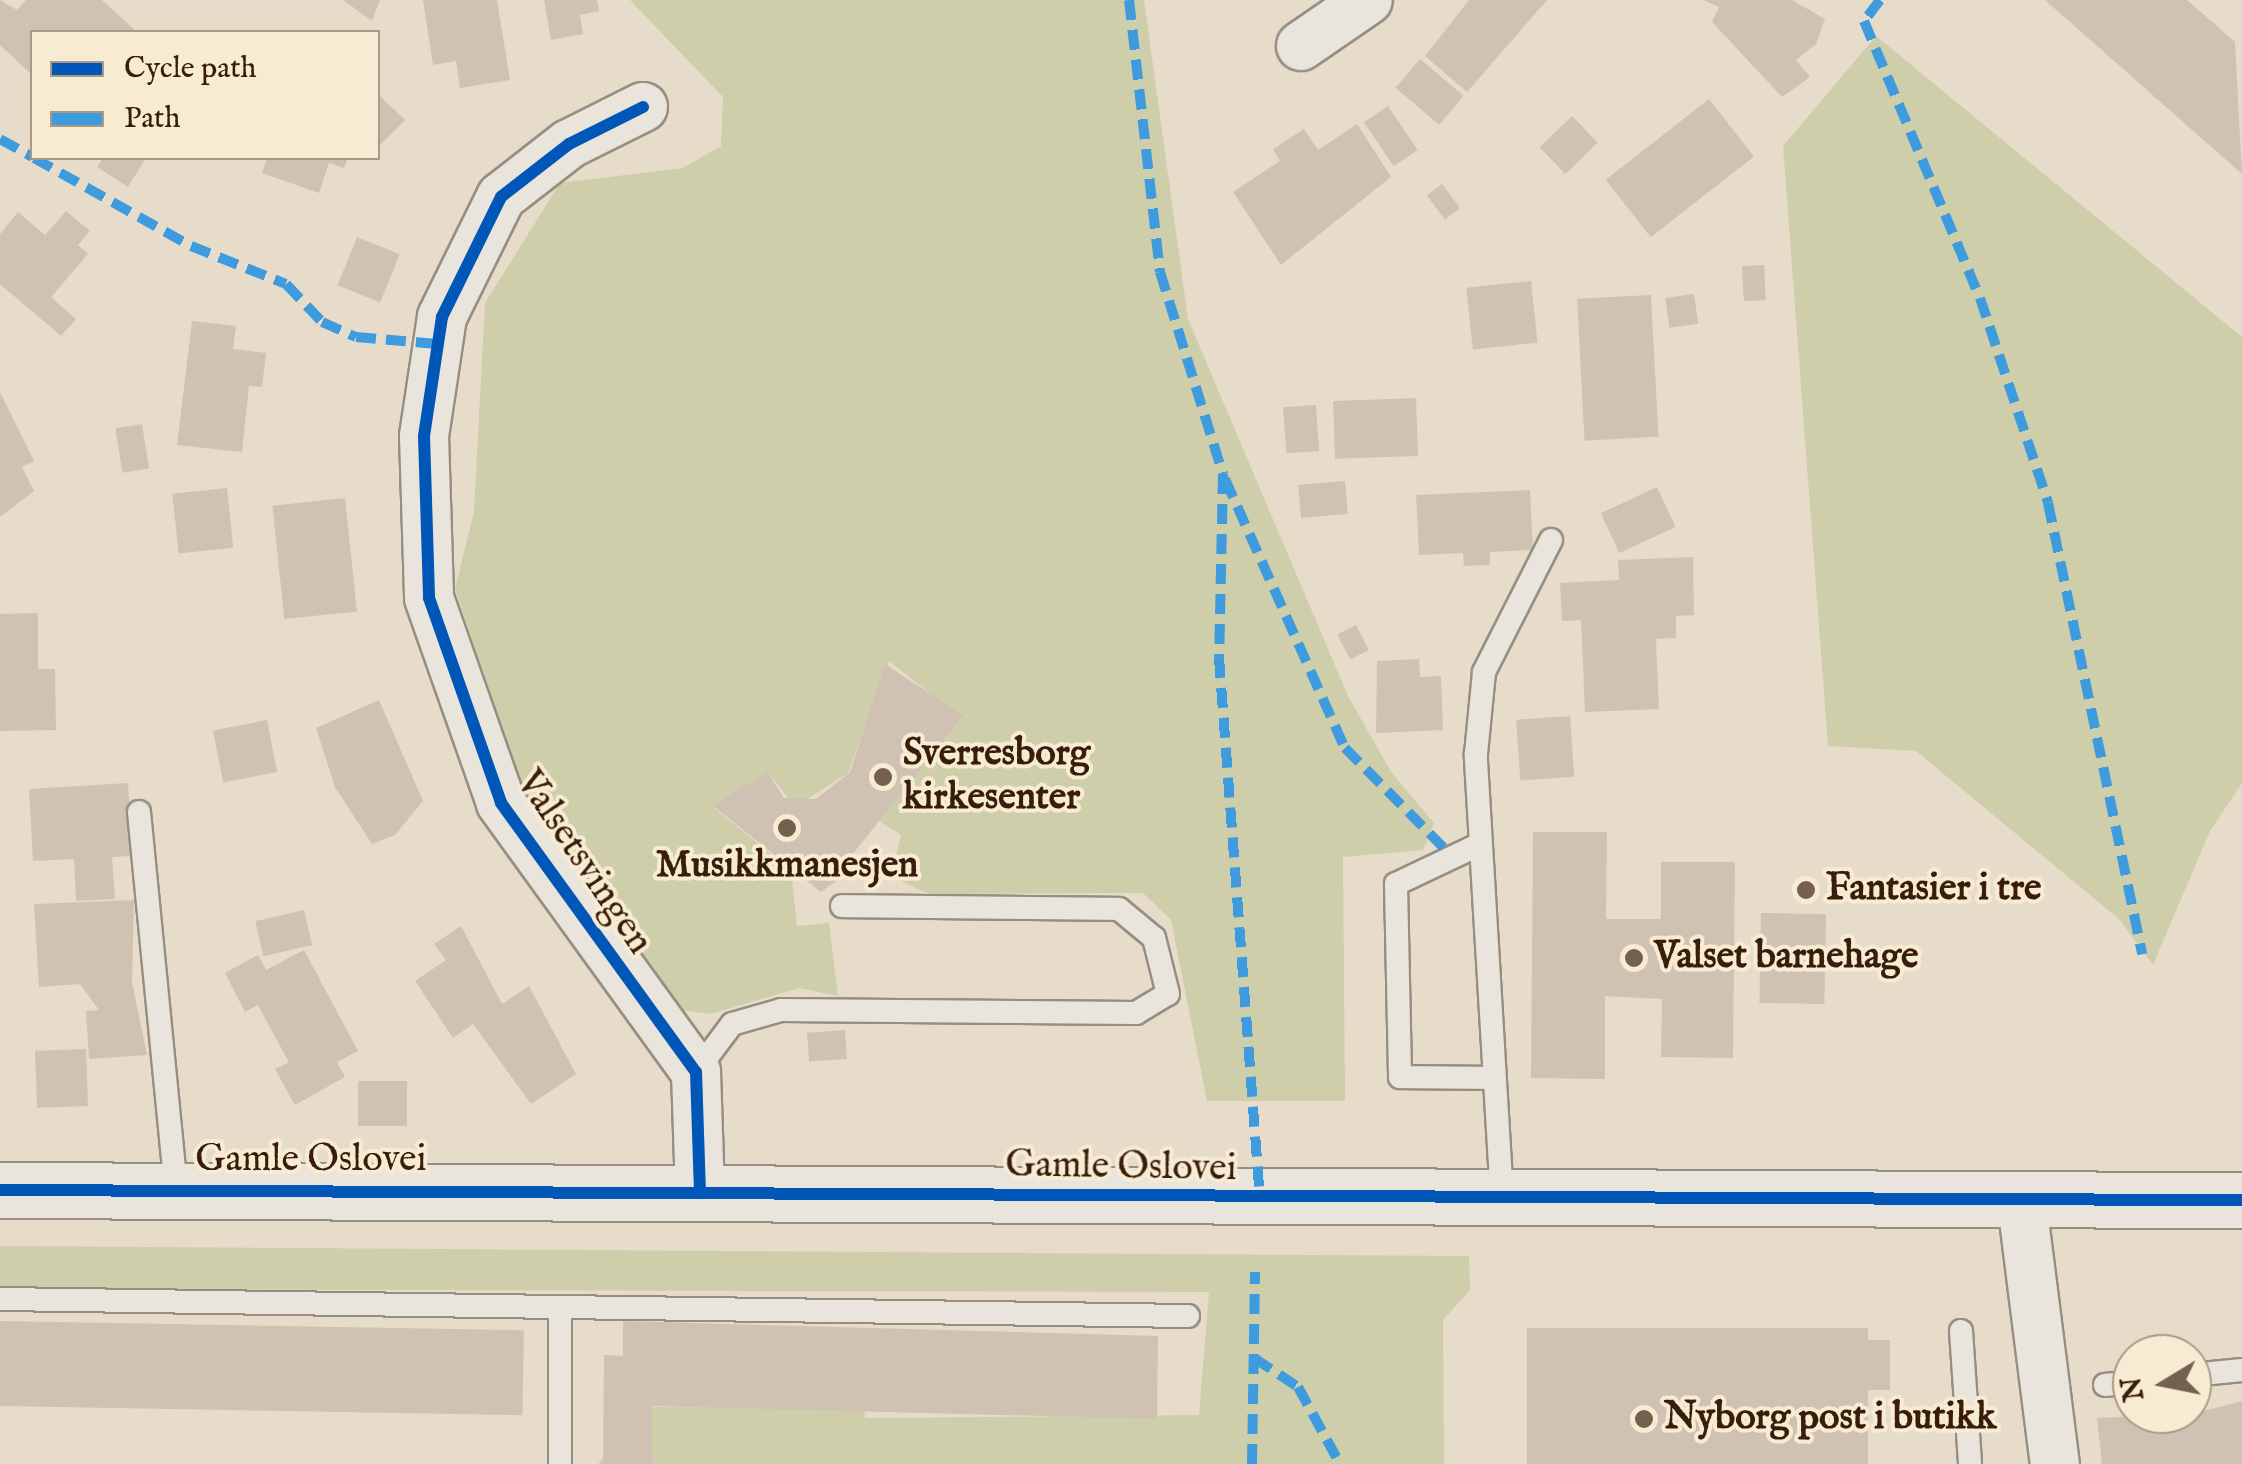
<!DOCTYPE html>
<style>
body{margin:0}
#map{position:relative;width:2242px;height:1464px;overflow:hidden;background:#e6dcc9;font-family:"IM FELL English",serif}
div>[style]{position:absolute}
.green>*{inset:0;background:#ceceaa}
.building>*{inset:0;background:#d0c2b2;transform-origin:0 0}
.roads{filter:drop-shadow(2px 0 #978e82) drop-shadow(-2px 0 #978e82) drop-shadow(0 2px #978e82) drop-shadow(0 -2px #978e82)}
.service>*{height:22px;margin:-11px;padding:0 11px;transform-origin:11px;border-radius:11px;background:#eae5dc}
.minor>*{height:48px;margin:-24px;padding:0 24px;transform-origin:24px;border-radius:24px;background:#eae5dc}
.tertiary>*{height:55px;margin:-27.5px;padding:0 27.5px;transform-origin:27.5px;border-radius:27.5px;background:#eae5dc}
.quiet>*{height:10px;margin-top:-5px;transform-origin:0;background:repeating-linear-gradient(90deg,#3e9bde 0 20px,transparent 0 30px)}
.cycleway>*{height:12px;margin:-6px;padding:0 6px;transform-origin:6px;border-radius:6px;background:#0057b8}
.dots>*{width:28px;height:28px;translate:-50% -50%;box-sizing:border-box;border:5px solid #f7ebd3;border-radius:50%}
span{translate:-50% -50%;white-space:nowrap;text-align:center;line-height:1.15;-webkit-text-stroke:8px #f7ebd3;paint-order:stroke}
.poi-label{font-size:38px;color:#381d0b;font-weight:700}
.left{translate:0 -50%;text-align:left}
.street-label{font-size:38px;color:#381d0b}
.legend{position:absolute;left:30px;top:30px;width:350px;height:130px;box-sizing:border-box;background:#f7ebd3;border:2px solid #ab9983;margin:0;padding:12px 18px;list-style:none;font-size:30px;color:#381d0b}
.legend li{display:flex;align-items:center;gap:20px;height:50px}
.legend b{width:50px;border:2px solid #ab9983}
.north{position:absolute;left:2112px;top:1334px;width:100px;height:100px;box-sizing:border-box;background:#f7ebd3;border:2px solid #ab9983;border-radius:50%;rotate:260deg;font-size:28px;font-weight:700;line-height:40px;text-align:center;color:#381d0b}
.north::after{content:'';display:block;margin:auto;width:35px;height:45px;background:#75604e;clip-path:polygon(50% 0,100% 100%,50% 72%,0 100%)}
</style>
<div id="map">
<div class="green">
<div style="clip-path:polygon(630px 0,1144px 0,1188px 319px,1348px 696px,1391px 772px,1434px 823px,1423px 850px,1343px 857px,1345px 1101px,1207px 1101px,1171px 920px,1143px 893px,929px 894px,891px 876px,901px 835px,879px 821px,962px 719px,889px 661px,848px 773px,795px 807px,767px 771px,713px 807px,791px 870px,797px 926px,829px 923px,838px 996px,799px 988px,711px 1014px,680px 1010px,601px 914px,523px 788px,455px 589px,474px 512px,485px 303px,560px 183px,683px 168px,721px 146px,723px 97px)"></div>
<div style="clip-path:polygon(1876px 36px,2242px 337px,2242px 783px,2210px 831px,2153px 965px,2119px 919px,1916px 751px,1828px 746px,1783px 146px)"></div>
<div style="clip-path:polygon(0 1246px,1469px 1256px,1470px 1290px,1443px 1320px,1444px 1464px,598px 1464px,653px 1407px,864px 1408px,865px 1418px,1199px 1415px,1209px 1292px,0 1289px)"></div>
</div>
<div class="building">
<div style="clip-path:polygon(0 0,17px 10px,26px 0,102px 0,137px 32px,32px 32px,32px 75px,0 45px)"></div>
<div style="clip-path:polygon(343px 0,380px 0,372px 21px)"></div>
<div style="clip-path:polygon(423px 0,497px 0,510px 80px,460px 88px,456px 61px,433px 65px)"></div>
<div style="clip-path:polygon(544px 0,597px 0,599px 11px,580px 15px,583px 34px,551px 40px)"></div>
<div style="clip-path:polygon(1469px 0,1547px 0,1467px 92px,1425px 56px)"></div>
<div style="clip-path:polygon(1703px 0,1792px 0,1825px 19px,1816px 44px,1796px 60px,1810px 77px,1782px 97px,1712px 22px,1719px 7px)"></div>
<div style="clip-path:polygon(2045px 0,2187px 0,2235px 42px,2242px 174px)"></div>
<div style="left:1420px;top:59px;width:57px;height:38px;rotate:40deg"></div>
<div style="clip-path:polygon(378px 94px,405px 120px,378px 147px)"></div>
<div style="left:1709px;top:99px;width:73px;height:131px;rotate:52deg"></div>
<div style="left:1388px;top:106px;width:53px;height:29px;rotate:56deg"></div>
<div style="left:1572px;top:116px;width:37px;height:45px;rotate:46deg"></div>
<div style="clip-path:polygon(1357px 124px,1391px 177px,1281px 265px,1233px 192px,1280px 161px,1273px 149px,1304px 129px,1318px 150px)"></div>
<div style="clip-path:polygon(103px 158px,146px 158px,128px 187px,97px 167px)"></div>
<div style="clip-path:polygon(267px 158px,348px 158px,344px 168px,329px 163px,319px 193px,262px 173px)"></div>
<div style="left:1442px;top:184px;width:30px;height:19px;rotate:53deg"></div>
<div style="clip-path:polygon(66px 211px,90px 231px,78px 245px,88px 254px,51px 297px,76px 319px,61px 336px,0 284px,0 234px,18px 212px,45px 235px)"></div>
<div style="left:357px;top:237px;width:46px;height:52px;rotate:22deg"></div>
<div style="left:1764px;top:265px;width:35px;height:22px;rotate:87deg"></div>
<div style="left:1531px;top:281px;width:62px;height:65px;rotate:84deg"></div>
<div style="left:1694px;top:294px;width:30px;height:29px;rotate:82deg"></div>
<div style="left:1651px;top:295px;width:142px;height:74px;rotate:87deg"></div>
<div style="clip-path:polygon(192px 321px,236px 326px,233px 349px,266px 353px,262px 387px,249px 386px,242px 452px,177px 445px)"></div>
<div style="clip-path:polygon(0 392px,34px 461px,22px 467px,34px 491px,0 517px)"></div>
<div style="left:1416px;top:398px;width:58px;height:83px;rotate:88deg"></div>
<div style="left:1316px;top:405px;width:46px;height:33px;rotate:86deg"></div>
<div style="left:142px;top:424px;width:45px;height:27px;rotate:81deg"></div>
<div style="left:1345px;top:481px;width:33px;height:47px;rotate:85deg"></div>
<div style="left:1657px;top:487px;width:44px;height:62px;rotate:65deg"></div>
<div style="left:227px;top:488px;width:60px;height:55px;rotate:84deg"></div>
<div style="clip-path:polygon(1530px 490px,1533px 550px,1490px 552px,1490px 565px,1464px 566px,1463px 553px,1419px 555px,1416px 495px)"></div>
<div style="left:345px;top:498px;width:114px;height:73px;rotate:84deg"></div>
<div style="clip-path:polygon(1693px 557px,1694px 615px,1676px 616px,1676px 638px,1656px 639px,1659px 709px,1585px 712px,1581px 620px,1562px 621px,1560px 583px,1619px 580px,1618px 560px)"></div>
<div style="clip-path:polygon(38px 613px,38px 669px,55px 669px,56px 730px,0 731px,0 614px)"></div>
<div style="left:1356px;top:625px;width:28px;height:21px;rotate:63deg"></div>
<div style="clip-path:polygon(1419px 659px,1420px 677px,1441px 676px,1443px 730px,1376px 733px,1377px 661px)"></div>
<div style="clip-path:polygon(885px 664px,964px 716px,847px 861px,854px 868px,821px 892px,713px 806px,767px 771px,784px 798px,816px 799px,850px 772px)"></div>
<div style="clip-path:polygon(379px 700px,423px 801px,395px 835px,372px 844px,335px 787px,316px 728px)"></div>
<div style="left:1570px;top:716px;width:61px;height:54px;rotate:86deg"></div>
<div style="left:267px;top:720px;width:53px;height:55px;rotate:79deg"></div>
<div style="clip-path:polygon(128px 783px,132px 856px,112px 857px,115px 899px,76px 901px,74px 859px,33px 861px,29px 789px)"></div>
<div style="clip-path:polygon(1533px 832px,1607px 832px,1606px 919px,1661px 919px,1661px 862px,1735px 862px,1733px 1058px,1661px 1057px,1662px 999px,1605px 996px,1605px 1079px,1531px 1078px)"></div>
<div style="clip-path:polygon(134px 900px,132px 982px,147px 1055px,89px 1059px,86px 1011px,99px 1010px,80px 984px,39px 987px,34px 904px)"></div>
<div style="left:304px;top:910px;width:36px;height:50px;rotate:77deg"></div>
<div style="left:1761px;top:913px;width:65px;height:90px;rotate:1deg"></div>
<div style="clip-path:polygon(461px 926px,502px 1004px,529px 986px,576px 1074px,531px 1104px,473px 1024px,453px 1038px,415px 981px,446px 960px,434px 944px)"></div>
<div style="clip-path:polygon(304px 950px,358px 1051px,337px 1062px,345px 1077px,295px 1105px,275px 1069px,289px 1062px,273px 1033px,258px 1005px,245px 1012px,225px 973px,258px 955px,266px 970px)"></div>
<div style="left:845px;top:1030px;width:29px;height:38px;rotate:86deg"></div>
<div style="left:86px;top:1049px;width:57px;height:51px;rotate:88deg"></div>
<div style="left:358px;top:1081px;width:49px;height:45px"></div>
<div style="left:0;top:1321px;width:524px;height:85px;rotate:1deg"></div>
<div style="clip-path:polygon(623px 1321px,1158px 1336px,1157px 1419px,652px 1406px,652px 1464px,603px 1464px,604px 1355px,623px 1356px)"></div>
<div style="clip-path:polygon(1527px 1328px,1868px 1328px,1868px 1340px,1890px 1340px,1890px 1390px,1868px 1390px,1868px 1464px,1527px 1464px)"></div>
<div style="clip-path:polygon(2242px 1401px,2242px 1464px,2102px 1464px,2097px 1418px,2192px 1414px)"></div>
</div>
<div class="roads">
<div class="service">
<div style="left:139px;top:812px;width:381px;rotate:84.4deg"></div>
<div style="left:1474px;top:847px;width:86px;rotate:154.6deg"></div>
<div style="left:1396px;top:884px;width:193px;rotate:88.8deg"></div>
<div style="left:1400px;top:1077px;width:93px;rotate:0.6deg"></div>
<div style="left:696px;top:1072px;width:60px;rotate:-53.1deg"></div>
<div style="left:732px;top:1024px;width:51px;rotate:-15.9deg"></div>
<div style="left:781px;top:1010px;width:355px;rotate:0.5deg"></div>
<div style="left:1136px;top:1013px;width:37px;rotate:-31deg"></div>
<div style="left:1168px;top:994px;width:58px;rotate:-104deg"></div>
<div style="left:1154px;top:938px;width:45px;rotate:-140.4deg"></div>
<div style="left:1119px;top:909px;width:277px;rotate:-179.4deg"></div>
<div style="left:1502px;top:1198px;width:445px;rotate:-93.4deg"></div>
<div style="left:1476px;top:754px;width:82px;rotate:-84.4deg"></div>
<div style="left:1484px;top:672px;width:148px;rotate:-63.1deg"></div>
<div style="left:0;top:1299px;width:560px;rotate:0.82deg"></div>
<div style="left:1961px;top:1331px;width:133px;rotate:86.1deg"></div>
<div style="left:2192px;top:1375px;width:50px;rotate:-5.7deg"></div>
<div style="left:2105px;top:1385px;width:27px;rotate:-6deg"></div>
<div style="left:560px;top:1464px;width:157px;rotate:-90deg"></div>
<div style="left:560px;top:1307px;width:628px;rotate:0.82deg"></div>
</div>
<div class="minor">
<div style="left:1301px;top:46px;width:81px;rotate:-34.5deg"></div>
<div style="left:643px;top:107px;width:83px;rotate:153.4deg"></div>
<div style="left:569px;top:144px;width:86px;rotate:142.1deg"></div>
<div style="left:501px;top:197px;width:134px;rotate:116.2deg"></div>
<div style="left:442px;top:317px;width:120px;rotate:98.6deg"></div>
<div style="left:424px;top:436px;width:162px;rotate:88.2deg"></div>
<div style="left:429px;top:598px;width:217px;rotate:70.6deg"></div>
<div style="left:501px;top:803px;width:332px;rotate:54.1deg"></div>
<div style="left:696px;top:1072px;width:121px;rotate:88.1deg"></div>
<div style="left:2022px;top:1204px;width:262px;rotate:82.8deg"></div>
</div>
<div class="tertiary">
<div style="left:0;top:1190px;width:2242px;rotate:0.26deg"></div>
</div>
</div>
<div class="quiet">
<div style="left:1129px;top:0;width:274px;rotate:83.5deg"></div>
<div style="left:1160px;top:272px;width:212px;rotate:72.7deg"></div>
<div style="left:1223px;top:474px;width:184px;rotate:91.2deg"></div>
<div style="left:1219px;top:658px;width:543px;rotate:85.67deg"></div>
<div style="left:1880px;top:0;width:26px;rotate:127deg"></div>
<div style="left:1864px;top:21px;width:300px;rotate:67.3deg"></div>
<div style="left:1980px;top:298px;width:216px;rotate:71.6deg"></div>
<div style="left:2048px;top:503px;width:461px;rotate:78.2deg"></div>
<div style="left:0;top:139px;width:37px;rotate:29deg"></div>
<div style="left:34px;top:158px;width:180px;rotate:29.3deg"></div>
<div style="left:191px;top:246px;width:102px;rotate:21.8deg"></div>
<div style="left:286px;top:284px;width:52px;rotate:46.5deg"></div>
<div style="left:322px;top:322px;width:37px;rotate:24deg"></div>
<div style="left:356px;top:337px;width:82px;rotate:4.9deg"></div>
<div style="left:1225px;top:479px;width:295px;rotate:66deg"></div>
<div style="left:1345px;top:748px;width:148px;rotate:45.3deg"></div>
<div style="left:1254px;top:1358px;width:53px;rotate:33.4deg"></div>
<div style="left:1298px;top:1387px;width:88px;rotate:61.4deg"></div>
<div style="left:1252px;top:1464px;width:192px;rotate:-89.1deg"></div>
</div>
<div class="cycleway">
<div style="left:643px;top:107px;width:83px;rotate:153.4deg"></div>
<div style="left:569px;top:144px;width:86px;rotate:142.1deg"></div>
<div style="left:501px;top:197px;width:134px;rotate:116.2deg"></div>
<div style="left:442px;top:317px;width:120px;rotate:98.6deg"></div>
<div style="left:424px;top:436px;width:162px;rotate:88.2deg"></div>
<div style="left:429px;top:598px;width:217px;rotate:70.6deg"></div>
<div style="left:501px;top:803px;width:332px;rotate:54.1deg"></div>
<div style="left:696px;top:1072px;width:121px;rotate:88.1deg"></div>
<div style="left:0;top:1190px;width:2242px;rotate:0.26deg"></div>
</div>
<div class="dots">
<div style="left:883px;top:777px;background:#75604e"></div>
<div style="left:787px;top:828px;background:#75604e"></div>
<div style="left:1806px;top:890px;background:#75604e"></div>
<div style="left:1634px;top:958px;background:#75604e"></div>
<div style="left:1644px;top:1419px;background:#75604e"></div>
</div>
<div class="poi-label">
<span class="left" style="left:903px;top:777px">Sverresborg<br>kirkesenter</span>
<span style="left:787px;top:867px">Musikkmanesjen</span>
<span class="left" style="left:1826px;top:890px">Fantasier i tre</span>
<span class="left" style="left:1654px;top:958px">Valset barnehage</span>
<span class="left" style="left:1664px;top:1419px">Nyborg post i butikk</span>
</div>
<div class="street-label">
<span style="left:583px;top:863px;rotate:56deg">Valsetsvingen</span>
<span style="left:311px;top:1161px">Gamle Oslovei</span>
<span style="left:1121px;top:1168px;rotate:1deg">Gamle Oslovei</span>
</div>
<ul class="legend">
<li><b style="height:12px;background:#0057b8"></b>Cycle path</li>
<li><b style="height:12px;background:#3e9bde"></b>Path</li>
</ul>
<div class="north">N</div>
</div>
